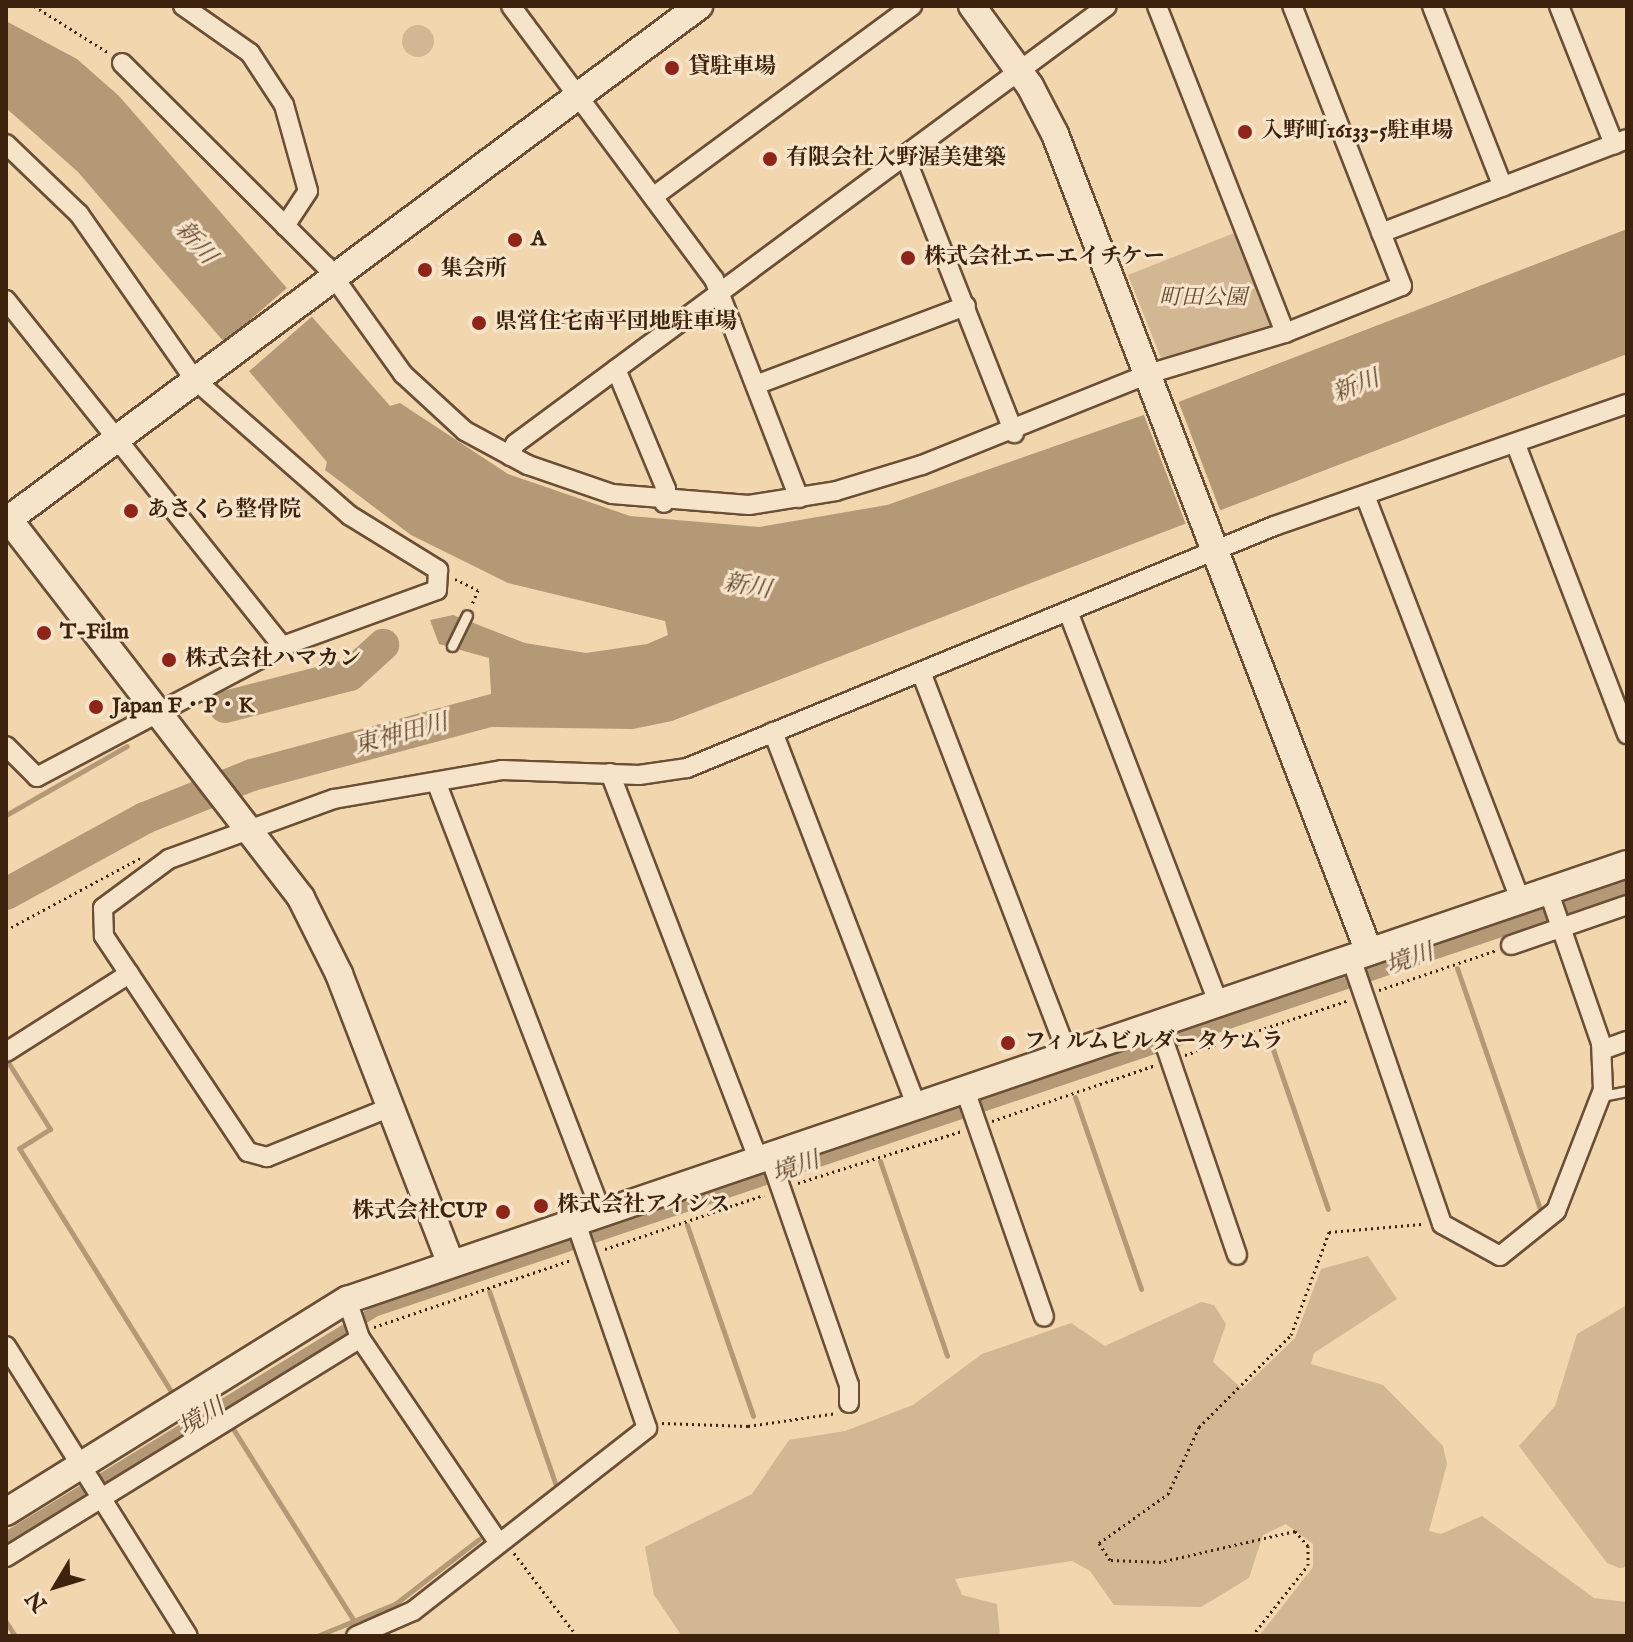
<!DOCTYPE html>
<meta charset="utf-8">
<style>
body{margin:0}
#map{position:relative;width:1633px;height:1642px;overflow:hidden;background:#f1d6ae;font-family:"IM FELL English","Noto Serif JP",serif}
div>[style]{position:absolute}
.green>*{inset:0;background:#d2b793}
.round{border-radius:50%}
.water>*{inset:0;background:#b49977}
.pier>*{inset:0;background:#f1d6ae;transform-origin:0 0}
.stream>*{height:5px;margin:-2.5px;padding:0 2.5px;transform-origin:2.5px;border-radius:2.5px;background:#b49977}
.river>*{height:32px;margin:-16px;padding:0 16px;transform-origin:16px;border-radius:16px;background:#b49977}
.path>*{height:3px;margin-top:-1.5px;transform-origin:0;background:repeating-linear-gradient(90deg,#3d220d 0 2px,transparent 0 6px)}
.roads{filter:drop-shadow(2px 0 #6a4f35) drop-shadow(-2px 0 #6a4f35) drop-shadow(0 2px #6a4f35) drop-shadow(0 -2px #6a4f35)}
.lane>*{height:9px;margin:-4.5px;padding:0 4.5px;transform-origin:4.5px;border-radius:4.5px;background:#f6e4ca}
.street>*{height:18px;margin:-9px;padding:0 9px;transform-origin:9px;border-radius:9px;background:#f6e4ca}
.secondary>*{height:26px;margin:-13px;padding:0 13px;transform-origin:13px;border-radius:13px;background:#f6e4ca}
.dots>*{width:22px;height:22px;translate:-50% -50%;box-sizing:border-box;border:4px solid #f6e4ca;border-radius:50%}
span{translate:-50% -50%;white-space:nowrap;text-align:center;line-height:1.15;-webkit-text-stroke:6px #f6e4ca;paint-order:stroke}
.poi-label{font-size:22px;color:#3d220d;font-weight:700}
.left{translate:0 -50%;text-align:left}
.right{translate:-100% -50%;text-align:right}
.park-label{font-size:22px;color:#62472e;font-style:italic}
.water-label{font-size:24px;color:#61462d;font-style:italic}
.frame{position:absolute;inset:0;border:8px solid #3d220d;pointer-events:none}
.north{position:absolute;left:16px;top:1546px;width:80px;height:80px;-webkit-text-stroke:6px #f6e4ca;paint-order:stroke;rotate:232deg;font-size:22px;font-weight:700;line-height:32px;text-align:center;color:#3d220d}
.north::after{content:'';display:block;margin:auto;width:28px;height:36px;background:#3d220d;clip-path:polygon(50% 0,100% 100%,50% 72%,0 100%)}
</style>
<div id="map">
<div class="green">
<div class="round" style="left:402px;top:25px;width:32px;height:32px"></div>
<div style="clip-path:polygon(1237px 232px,1272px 321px,1267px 331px,1161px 358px,1128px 275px)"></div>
<div style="clip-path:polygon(1368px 1256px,1397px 1299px,1314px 1353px,1311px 1364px,1383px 1385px,1443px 1446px,1447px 1464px,1429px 1531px,1441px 1534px,1482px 1516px,1594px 1598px,1627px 1602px,1627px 1636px,1259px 1636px,1313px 1567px,1313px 1544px,1286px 1524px,1263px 1535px,1249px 1578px,1201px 1607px,1114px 1605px,1090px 1571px,1072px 1561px,955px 1579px,962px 1595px,997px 1604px,1000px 1636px,682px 1636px,654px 1595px,645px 1547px,752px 1494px,789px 1440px,845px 1431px,913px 1405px,982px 1354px,1071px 1323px,1105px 1346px,1201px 1302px,1214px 1305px,1226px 1324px,1213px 1362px,1242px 1389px,1295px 1338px,1321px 1269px)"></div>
<div style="clip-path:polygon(1627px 1305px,1627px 1567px,1619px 1568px,1607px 1563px,1519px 1446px,1555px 1406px,1577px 1334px)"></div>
</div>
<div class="water">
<div style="clip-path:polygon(6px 21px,77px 59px,119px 96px,390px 406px,400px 403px,508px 474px,630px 516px,759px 527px,887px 505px,1155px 411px,1627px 229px,1627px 354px,672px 721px,633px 729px,493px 727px,489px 658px,439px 644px,430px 620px,453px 615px,525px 643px,586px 653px,647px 644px,668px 635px,665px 621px,508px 583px,411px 535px,325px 470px,327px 462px,78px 172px,6px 108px)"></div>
<div style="clip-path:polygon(1627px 878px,1627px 895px,378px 1316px,6px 1544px,6px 1531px,373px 1306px)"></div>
</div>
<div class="pier">
<div style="left:288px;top:287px;width:38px;height:89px;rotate:49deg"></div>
<div style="left:1177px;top:398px;width:124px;height:37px;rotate:69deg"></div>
</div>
<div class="stream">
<div style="left:6px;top:815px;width:139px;rotate:-29.7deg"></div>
<div style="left:1457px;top:968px;width:261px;rotate:71deg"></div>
<div style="left:1267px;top:1032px;width:187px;rotate:71deg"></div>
<div style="left:6px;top:1059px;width:83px;rotate:57.8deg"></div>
<div style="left:50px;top:1129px;width:36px;rotate:148deg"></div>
<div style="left:19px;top:1148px;width:290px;rotate:58deg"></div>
<div style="left:1075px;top:1097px;width:203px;rotate:71deg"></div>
<div style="left:880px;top:1161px;width:206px;rotate:71deg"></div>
<div style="left:687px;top:1225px;width:202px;rotate:70.9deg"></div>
<div style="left:489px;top:1291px;width:212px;rotate:71deg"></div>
<div style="left:230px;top:1424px;width:233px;rotate:57.8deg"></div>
<div style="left:6px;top:1622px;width:17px;rotate:57deg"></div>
<div style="left:317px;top:1636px;width:84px;rotate:-22.3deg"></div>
<div style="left:395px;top:1604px;width:106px;rotate:-37.7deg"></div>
</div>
<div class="river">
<div style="left:225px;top:707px;width:129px;rotate:-14.4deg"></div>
<div style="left:350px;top:675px;width:45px;rotate:-42.3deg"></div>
<div style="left:6px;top:894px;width:158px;rotate:-28.7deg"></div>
<div style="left:145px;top:818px;width:115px;rotate:-21.9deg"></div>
<div style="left:252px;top:775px;width:291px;rotate:-15.1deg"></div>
</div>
<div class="path">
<div style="left:34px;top:6px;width:89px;rotate:32.1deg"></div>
<div style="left:455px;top:579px;width:25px;rotate:26deg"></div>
<div style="left:478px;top:590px;width:15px;rotate:113deg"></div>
<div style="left:6px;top:930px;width:154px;rotate:-28.2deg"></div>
<div style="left:1379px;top:990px;width:125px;rotate:-18.7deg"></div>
<div style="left:1185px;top:1055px;width:173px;rotate:-18.5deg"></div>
<div style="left:992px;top:1121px;width:173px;rotate:-18.9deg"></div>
<div style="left:798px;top:1183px;width:172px;rotate:-17.6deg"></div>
<div style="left:605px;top:1249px;width:168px;rotate:-18.8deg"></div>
<div style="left:374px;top:1327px;width:208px;rotate:-18.8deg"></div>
<div style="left:662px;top:1423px;width:86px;rotate:2deg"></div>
<div style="left:748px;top:1426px;width:90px;rotate:-8.3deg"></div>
<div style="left:514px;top:1553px;width:104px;rotate:52.8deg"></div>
<div style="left:1252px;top:1636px;width:90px;rotate:-51.7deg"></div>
<div style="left:1308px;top:1565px;width:19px;rotate:-90deg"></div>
<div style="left:1308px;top:1546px;width:20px;rotate:-131deg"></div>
<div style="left:1295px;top:1531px;width:138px;rotate:167deg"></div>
<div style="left:1161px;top:1562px;width:51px;rotate:-177.8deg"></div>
<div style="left:1110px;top:1560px;width:20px;rotate:-123deg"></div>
<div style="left:1099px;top:1543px;width:85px;rotate:-35.4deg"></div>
<div style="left:1168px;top:1494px;width:74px;rotate:-65.2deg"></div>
<div style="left:1199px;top:1427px;width:130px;rotate:-45deg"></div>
<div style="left:1291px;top:1335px;width:110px;rotate:-69.7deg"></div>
<div style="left:1329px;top:1232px;width:93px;rotate:-4.9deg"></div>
</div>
<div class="roads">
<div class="lane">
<div style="left:452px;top:646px;width:34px;rotate:-64deg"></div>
<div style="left:1602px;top:1096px;width:25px;rotate:-11deg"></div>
</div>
<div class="street">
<div style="left:183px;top:6px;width:82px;rotate:35deg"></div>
<div style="left:250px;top:53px;width:62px;rotate:56.8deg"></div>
<div style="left:284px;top:105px;width:89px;rotate:74.4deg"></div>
<div style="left:308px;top:191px;width:42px;rotate:123.3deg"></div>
<div style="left:511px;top:6px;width:340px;rotate:53.4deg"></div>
<div style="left:714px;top:279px;width:235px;rotate:68.8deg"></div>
<div style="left:1157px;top:6px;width:351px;rotate:68.6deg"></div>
<div style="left:1432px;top:6px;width:194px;rotate:68.6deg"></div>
<div style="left:1559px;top:6px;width:149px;rotate:68.3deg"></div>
<div style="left:122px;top:63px;width:288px;rotate:44.9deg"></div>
<div style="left:326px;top:266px;width:133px;rotate:54.5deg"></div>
<div style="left:403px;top:374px;width:84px;rotate:42.6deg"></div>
<div style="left:465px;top:431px;width:72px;rotate:28.4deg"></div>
<div style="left:528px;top:465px;width:89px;rotate:19deg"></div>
<div style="left:612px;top:494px;width:137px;rotate:4.6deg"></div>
<div style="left:749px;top:505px;width:88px;rotate:-9.1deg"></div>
<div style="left:836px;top:491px;width:90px;rotate:-16.8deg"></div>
<div style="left:922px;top:465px;width:244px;rotate:-21.9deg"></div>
<div style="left:1148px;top:374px;width:143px;rotate:-16.7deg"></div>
<div style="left:1285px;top:333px;width:126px;rotate:-21.9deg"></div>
<div style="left:1402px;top:286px;width:301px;rotate:-111.4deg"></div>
<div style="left:6px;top:144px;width:101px;rotate:43.8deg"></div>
<div style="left:79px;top:214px;width:203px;rotate:55.1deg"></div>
<div style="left:195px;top:380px;width:205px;rotate:41.2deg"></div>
<div style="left:349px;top:515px;width:105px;rotate:31.7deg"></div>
<div style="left:438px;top:570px;width:20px;rotate:93deg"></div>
<div style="left:437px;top:590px;width:161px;rotate:160deg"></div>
<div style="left:286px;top:645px;width:282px;rotate:152.1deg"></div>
<div style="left:37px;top:777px;width:44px;rotate:-135deg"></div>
<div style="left:905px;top:156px;width:298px;rotate:68.5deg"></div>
<div style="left:653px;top:197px;width:322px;rotate:-36.4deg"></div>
<div style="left:1381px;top:233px;width:263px;rotate:-20.9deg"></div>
<div style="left:6px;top:300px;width:444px;rotate:51.4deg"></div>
<div style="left:616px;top:369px;width:130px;rotate:67.4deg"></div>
<div style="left:666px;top:489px;width:14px;rotate:98deg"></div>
<div style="left:758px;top:384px;width:222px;rotate:-20.6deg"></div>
<div style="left:1516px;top:445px;width:310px;rotate:69deg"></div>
<div style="left:510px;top:456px;width:13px;rotate:-67deg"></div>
<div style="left:515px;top:444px;width:736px;rotate:-36.5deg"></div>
<div style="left:1366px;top:498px;width:430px;rotate:69deg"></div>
<div style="left:1069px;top:614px;width:417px;rotate:69deg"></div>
<div style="left:921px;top:672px;width:410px;rotate:69deg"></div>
<div style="left:773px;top:732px;width:402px;rotate:69deg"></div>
<div style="left:610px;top:773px;width:416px;rotate:69deg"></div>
<div style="left:437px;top:784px;width:461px;rotate:69deg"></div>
<div style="left:1511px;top:945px;width:123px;rotate:-19deg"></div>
<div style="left:1351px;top:958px;width:281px;rotate:71.1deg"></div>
<div style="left:1442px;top:1224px;width:66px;rotate:28.9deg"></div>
<div style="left:1500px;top:1256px;width:72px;rotate:-38.8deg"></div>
<div style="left:1556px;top:1211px;width:130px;rotate:-68.8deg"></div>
<div style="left:1603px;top:1090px;width:47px;rotate:-92.4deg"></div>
<div style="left:1601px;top:1043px;width:162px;rotate:-109.1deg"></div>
<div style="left:1158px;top:1024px;width:244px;rotate:71.1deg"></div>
<div style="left:1602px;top:1050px;width:27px;rotate:-20deg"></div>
<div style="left:6px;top:1052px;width:146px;rotate:-32.4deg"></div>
<div style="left:965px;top:1090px;width:240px;rotate:70.8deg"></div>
<div style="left:391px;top:1107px;width:134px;rotate:158deg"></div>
<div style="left:267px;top:1157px;width:20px;rotate:-165deg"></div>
<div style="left:248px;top:1152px;width:260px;rotate:-123.7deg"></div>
<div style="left:104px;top:936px;width:28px;rotate:-92deg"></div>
<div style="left:103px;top:908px;width:82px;rotate:-36.6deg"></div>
<div style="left:169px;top:859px;width:176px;rotate:-20deg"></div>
<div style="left:334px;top:799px;width:170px;rotate:-9.8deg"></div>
<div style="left:502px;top:770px;width:137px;rotate:2.1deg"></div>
<div style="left:639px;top:775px;width:49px;rotate:-8.3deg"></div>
<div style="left:687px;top:768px;width:635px;rotate:-22.4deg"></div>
<div style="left:1274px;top:526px;width:373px;rotate:-19.1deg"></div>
<div style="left:770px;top:1157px;width:241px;rotate:70.9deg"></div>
<div style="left:849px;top:1385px;width:18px;rotate:90deg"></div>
<div style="left:347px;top:1300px;width:40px;rotate:71.1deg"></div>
<div style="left:360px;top:1338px;width:248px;rotate:55.9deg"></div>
<div style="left:6px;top:1346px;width:342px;rotate:57.9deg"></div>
<div style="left:6px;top:1557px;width:416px;rotate:-31.7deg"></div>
<div style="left:356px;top:1636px;width:62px;rotate:-23.7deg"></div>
<div style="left:413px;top:1611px;width:297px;rotate:-38deg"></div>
<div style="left:647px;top:1428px;width:217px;rotate:-109.1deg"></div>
</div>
<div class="secondary">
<div style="left:972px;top:6px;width:99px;rotate:54.1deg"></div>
<div style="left:1030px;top:86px;width:54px;rotate:62.5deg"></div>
<div style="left:1055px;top:134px;width:876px;rotate:69deg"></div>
<div style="left:6px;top:516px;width:483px;rotate:52.3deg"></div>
<div style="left:301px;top:898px;width:85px;rotate:63.4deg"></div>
<div style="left:339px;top:974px;width:309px;rotate:68.9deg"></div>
<div style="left:9px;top:519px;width:860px;rotate:-36.63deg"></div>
<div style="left:6px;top:1512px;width:402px;rotate:-31.9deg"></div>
<div style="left:347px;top:1300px;width:1352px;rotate:-18.81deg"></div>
</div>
</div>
<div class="dots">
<div style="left:672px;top:68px;background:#8f2418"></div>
<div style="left:1245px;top:132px;background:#8f2418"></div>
<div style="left:770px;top:159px;background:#8f2418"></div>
<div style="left:515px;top:240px;background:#8f2418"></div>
<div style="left:908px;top:258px;background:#8f2418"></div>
<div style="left:425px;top:270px;background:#8f2418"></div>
<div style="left:479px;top:323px;background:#8f2418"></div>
<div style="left:131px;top:511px;background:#8f2418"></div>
<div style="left:44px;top:633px;background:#8f2418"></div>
<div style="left:169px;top:660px;background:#8f2418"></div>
<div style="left:96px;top:707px;background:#8f2418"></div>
<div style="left:1008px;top:1043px;background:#8f2418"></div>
<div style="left:541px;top:1206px;background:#8f2418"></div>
<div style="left:503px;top:1212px;background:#8f2418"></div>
</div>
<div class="poi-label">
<span class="left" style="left:688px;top:68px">貸駐車場</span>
<span class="left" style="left:1261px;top:132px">入野町16133-5駐車場</span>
<span class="left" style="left:786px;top:159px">有限会社入野渥美建築</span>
<span class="left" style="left:531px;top:240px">A</span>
<span class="left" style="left:924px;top:258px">株式会社エーエイチケー</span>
<span class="left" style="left:441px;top:270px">集会所</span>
<span class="left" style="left:495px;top:323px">県営住宅南平団地駐車場</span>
<span class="left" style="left:147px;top:511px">あさくら整骨院</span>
<span class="left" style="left:60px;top:633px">T-Film</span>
<span class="left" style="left:185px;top:660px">株式会社ハマカン</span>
<span class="left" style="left:112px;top:707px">Japan F・P・K</span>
<span class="left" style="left:1024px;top:1043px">フィルムビルダータケムラ</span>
<span class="left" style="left:557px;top:1206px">株式会社アイシス</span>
<span class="right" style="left:487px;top:1212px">株式会社CUP</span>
</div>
<div class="park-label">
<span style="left:1203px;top:299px">町田公園</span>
</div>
<div class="water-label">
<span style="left:195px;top:243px;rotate:49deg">新川</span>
<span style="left:1356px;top:387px;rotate:-21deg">新川</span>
<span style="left:747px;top:587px;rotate:10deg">新川</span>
<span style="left:401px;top:735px;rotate:-15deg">東神田川</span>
<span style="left:1410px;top:960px;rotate:-19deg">境川</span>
<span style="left:796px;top:1168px;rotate:-19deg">境川</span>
<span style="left:202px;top:1418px;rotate:-31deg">境川</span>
</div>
<div class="frame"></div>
<div class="north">N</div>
</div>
